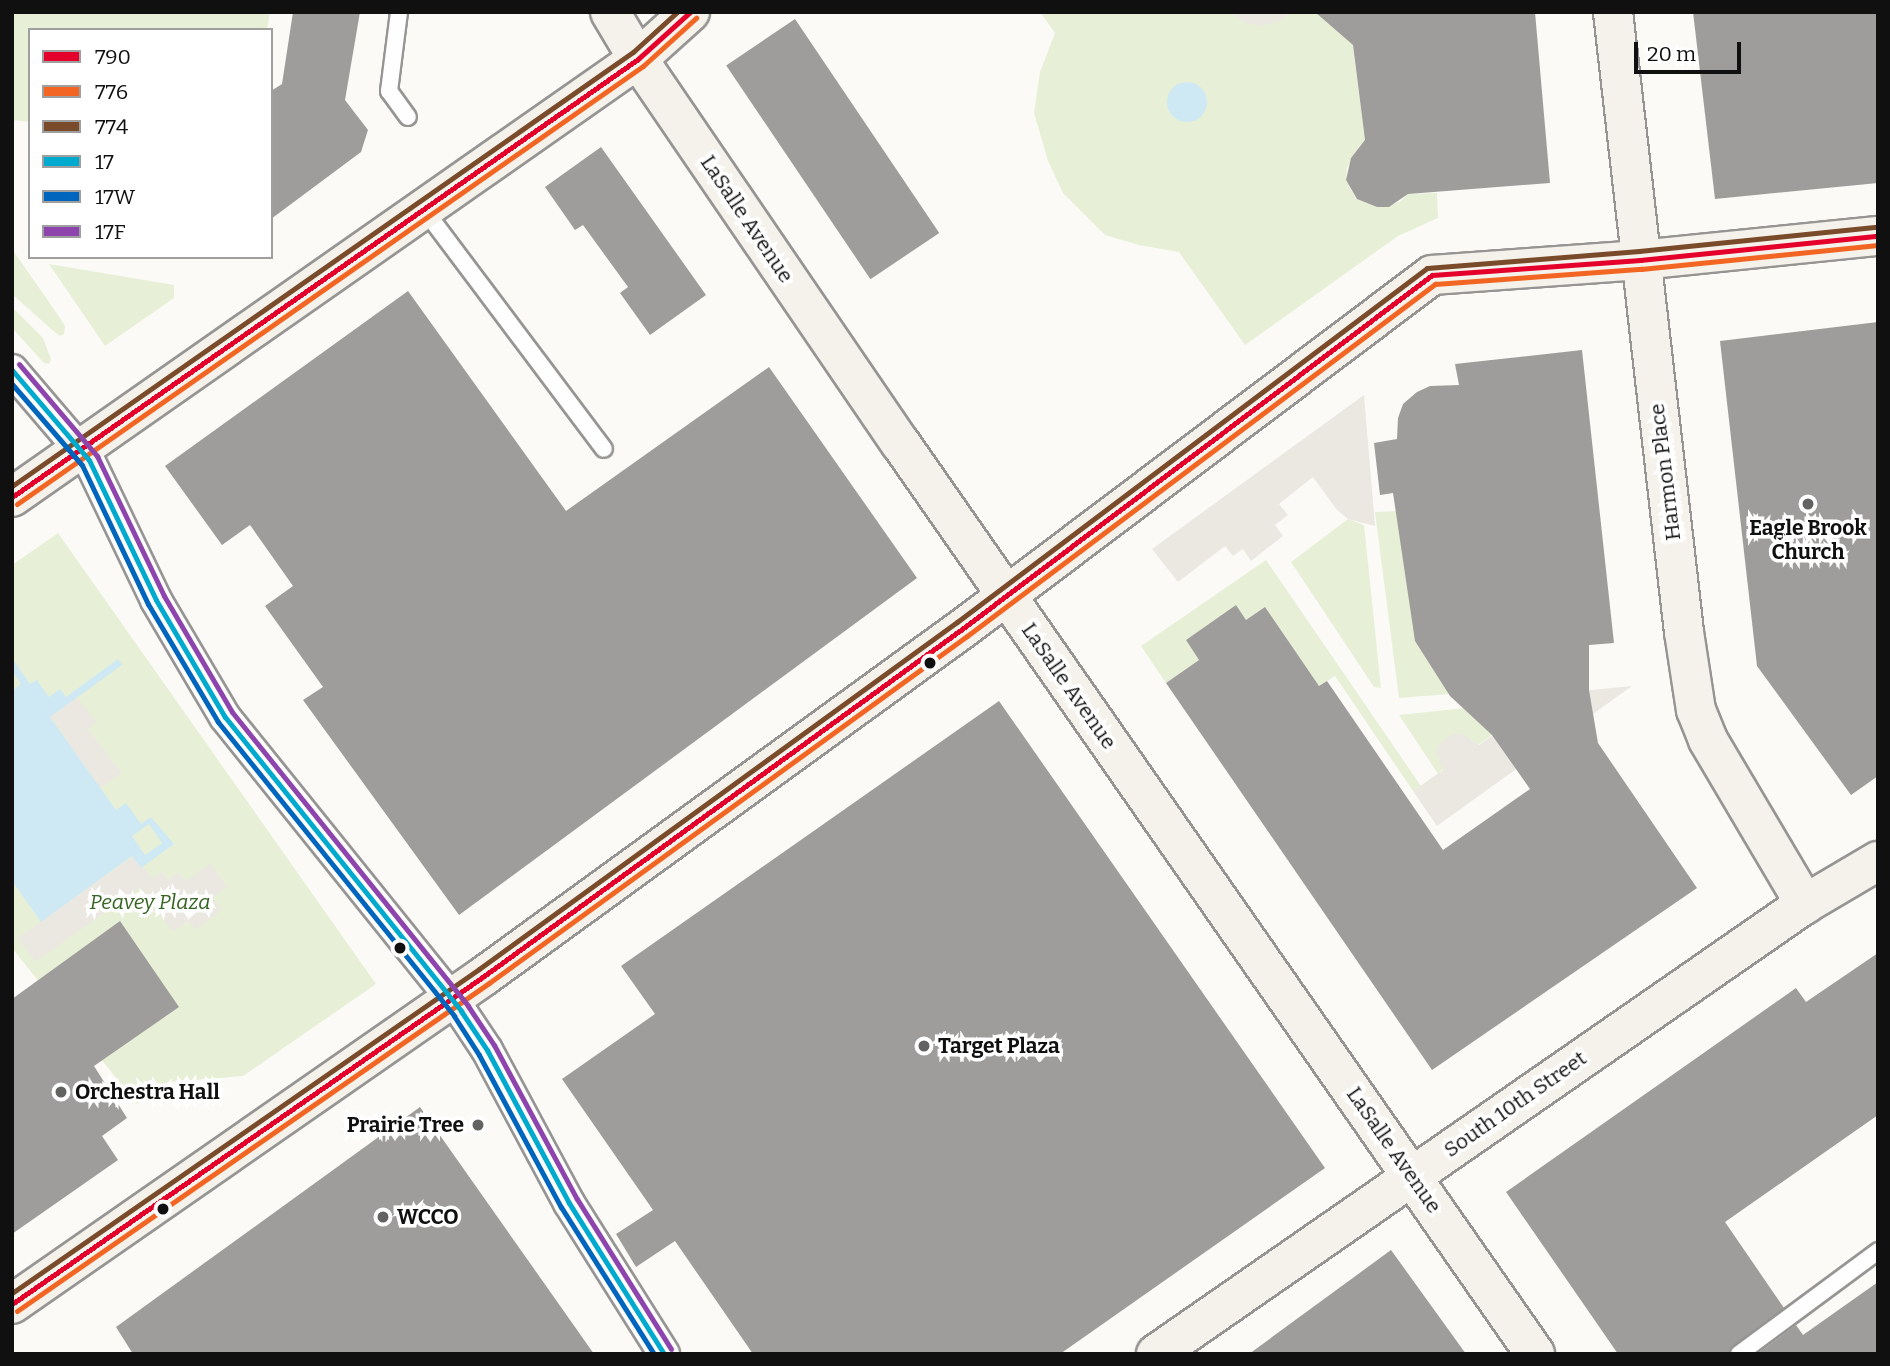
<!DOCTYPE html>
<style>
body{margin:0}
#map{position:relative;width:1890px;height:1366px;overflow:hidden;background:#fbfaf6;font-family:Bitter,serif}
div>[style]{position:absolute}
.green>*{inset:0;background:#e7f0d7}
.plaza>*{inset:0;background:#ebe8e1}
.water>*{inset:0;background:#cee9f3}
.round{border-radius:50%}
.building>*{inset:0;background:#9f9d9b;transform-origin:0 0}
.roads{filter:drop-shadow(2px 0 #969594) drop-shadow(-2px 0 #969594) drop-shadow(0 2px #969594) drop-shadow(0 -2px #969594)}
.lane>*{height:16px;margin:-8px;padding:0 8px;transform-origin:8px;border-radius:8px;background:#fefefe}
.street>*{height:30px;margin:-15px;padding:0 15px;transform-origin:15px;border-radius:15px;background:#fefefe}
.secondary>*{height:38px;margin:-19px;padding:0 19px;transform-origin:19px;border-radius:19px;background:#f5f2eb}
.bus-1>*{height:5px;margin:-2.5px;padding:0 2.5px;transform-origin:2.5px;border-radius:2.5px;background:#e4002b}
.bus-2>*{height:5px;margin:-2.5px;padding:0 2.5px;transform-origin:2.5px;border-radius:2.5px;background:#f26522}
.bus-3>*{height:5px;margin:-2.5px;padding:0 2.5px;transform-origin:2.5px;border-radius:2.5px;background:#7a4b2a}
.bus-4>*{height:5px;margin:-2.5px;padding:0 2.5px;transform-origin:2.5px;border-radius:2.5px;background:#00a9ce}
.bus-5>*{height:5px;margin:-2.5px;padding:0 2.5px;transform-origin:2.5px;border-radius:2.5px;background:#0065bd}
.bus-6>*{height:5px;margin:-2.5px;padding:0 2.5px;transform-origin:2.5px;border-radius:2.5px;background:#8e44ad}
.dots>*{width:19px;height:19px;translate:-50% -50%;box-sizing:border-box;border:4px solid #fff;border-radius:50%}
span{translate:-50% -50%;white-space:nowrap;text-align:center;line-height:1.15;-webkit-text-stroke:7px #fff;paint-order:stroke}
.street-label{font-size:21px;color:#101010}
.poi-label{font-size:21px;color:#101010;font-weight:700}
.left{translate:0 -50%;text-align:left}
.right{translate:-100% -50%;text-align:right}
.park-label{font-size:21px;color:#366423;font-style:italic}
.frame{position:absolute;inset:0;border:14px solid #101010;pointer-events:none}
.legend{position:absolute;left:28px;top:28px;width:245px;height:231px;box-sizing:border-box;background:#fff;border:2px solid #9f9f9f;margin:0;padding:9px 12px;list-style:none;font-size:21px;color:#101010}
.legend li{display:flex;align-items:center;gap:14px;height:35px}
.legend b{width:35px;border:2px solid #9f9f9f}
.scale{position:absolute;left:1634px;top:42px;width:107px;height:32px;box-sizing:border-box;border:4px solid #101010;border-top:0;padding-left:9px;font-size:21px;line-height:24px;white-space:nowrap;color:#101010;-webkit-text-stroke:5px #fff;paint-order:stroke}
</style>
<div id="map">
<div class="green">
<div style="clip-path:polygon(12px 12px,270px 12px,267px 30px,30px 30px,30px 122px,12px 120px)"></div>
<div style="clip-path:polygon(1040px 12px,1319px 12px,1353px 45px,1366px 149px,1357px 151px,1347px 168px,1346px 180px,1351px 190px,1357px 199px,1377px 207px,1400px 202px,1408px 194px,1437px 193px,1438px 218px,1398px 236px,1245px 345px,1179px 252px,1139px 245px,1105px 235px,1063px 193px,1048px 161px,1034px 113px,1040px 72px,1055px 33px)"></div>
<div style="clip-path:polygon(12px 249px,58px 315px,65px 326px,64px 334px,60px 336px,51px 329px,12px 294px)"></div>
<div style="clip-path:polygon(49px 264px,174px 285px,174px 298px,105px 346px)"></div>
<div style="clip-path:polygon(12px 307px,43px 338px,51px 359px,49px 364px,44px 363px,12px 328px)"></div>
<div style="clip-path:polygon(1396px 511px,1449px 694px,1399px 698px,1375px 512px)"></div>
<div style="clip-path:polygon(1348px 519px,1364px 525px,1381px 688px,1374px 687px,1291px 562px)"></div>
<div style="clip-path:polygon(58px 533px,376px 984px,243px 1076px,168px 1082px,137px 1104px,12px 948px,12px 565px)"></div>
<div style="clip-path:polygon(1266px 560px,1421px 786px,1413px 791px,1335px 676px,1319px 686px,1246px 620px,1236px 606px,1186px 640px,1199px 660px,1166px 683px,1141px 646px)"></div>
<div style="clip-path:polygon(1541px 700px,1478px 745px,1471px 739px,1438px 774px,1399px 715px)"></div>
</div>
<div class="plaza">
<div style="clip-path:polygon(1229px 12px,1290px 12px,1280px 21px,1262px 26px,1246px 23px)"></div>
<div style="clip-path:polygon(1364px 395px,1375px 526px,1348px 519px,1337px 510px,1313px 477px,1279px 504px,1288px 515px,1275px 525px,1283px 536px,1251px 561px,1243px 549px,1233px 556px,1225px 546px,1178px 582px,1152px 549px)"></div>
<div style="clip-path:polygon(1632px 686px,1437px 826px,1413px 791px,1443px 770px,1436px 751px,1439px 744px,1453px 734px,1463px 734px,1479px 745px,1550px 694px)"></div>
<div style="clip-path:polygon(77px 697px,96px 722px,88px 729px,122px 773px,100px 788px,50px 716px)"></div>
<div style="clip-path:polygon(133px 856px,153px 878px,162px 872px,168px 880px,179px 872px,186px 881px,210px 863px,227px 887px,213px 898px,222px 910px,195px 930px,188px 921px,173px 932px,140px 888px,35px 962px,18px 938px)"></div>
</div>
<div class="water">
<div class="round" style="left:1167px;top:82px;width:40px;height:40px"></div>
<div style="clip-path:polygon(evenodd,12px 658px,30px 684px,37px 680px,49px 697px,60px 689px,66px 697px,118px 659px,122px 665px,50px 717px,116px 810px,126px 803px,141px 824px,151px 817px,174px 844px,141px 868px,132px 856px,41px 922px,12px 881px,12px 691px,21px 684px,12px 671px,12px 658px,149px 824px,162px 843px,145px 855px,132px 836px,149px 824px)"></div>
</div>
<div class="building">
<div style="clip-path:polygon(293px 12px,360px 12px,345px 100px,368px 130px,361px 152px,271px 219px,271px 91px,282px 84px)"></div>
<div style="clip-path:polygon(1315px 12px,1535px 12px,1550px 183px,1408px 194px,1389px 207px,1377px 207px,1357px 199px,1346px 180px,1351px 158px,1365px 140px,1353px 45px)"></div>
<div style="clip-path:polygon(1693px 12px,1878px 12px,1878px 183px,1715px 199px)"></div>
<div style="left:795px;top:19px;width:258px;height:83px;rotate:56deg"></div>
<div style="clip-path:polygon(601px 147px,706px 295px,650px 335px,620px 293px,628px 287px,583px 225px,575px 230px,545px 187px)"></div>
<div style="clip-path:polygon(408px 291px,566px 511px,769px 367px,917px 578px,459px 915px,303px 700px,323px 687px,265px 606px,293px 586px,250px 525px,222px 545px,165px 466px)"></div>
<div style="clip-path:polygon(1878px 322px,1878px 776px,1851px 795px,1757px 666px,1720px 341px)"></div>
<div style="clip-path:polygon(1582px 350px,1614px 643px,1589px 645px,1589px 690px,1598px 743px,1697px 888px,1432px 1070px,1166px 683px,1199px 660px,1186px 640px,1236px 605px,1246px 620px,1265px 607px,1319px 686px,1327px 681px,1443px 850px,1530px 789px,1492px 735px,1450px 696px,1415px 641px,1393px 493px,1380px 495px,1374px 443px,1397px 439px,1398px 418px,1403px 404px,1417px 392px,1430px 386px,1459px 385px,1455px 364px)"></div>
<div style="clip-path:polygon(999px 701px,1325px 1168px,1060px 1354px,753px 1354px,675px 1241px,636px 1267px,616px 1234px,653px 1210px,562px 1079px,655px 1014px,621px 966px)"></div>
<div style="clip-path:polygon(120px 921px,179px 1007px,94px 1066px,127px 1118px,102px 1136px,118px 1160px,12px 1234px,12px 999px)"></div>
<div style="clip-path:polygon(1878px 953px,1878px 1115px,1725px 1222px,1784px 1308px,1733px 1346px,1729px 1354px,1618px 1354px,1506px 1192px,1796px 988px,1806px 1002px)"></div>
<div style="clip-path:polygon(420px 1107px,594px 1354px,133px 1354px,116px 1327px)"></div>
<div style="clip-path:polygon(1391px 1250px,1466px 1354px,1249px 1354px)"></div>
<div style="clip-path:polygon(1878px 1282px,1878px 1354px,1757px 1354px,1796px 1325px,1803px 1335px)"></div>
</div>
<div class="roads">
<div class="lane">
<div style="left:399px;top:12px;width:80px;rotate:97.2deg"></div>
<div style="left:389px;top:91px;width:32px;rotate:54deg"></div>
<div style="left:423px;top:208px;width:301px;rotate:53.1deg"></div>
<div style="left:1739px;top:1354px;width:173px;rotate:-36.5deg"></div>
</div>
<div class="street">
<div style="left:12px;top:370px;width:118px;rotate:49.5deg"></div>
<div style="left:89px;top:460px;width:155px;rotate:64.4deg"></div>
<div style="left:156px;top:600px;width:136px;rotate:59.5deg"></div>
<div style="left:225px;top:717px;width:377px;rotate:51.2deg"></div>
<div style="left:461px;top:1011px;width:47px;rotate:56.3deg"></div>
<div style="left:487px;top:1050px;width:174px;rotate:61.8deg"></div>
<div style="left:569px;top:1203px;width:178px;rotate:57.8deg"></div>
</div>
<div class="secondary">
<div style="left:610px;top:12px;width:55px;rotate:59.2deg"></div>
<div style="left:638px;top:59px;width:466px;rotate:55.7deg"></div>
<div style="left:901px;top:444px;width:1109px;rotate:55.13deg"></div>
<div style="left:1613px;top:12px;width:624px;rotate:83.47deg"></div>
<div style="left:1684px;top:632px;width:79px;rotate:81.3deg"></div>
<div style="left:1696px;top:710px;width:32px;rotate:68deg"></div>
<div style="left:1708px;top:740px;width:191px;rotate:59.4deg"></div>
<div style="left:12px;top:497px;width:764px;rotate:-34.98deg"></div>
<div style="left:638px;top:59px;width:70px;rotate:-42.1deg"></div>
<div style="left:12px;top:1304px;width:575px;rotate:-34.8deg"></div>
<div style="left:484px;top:976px;width:591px;rotate:-35.98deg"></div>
<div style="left:962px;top:629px;width:588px;rotate:-36.99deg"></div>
<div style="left:1432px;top:275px;width:209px;rotate:-4.1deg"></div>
<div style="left:1640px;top:260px;width:239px;rotate:-5.8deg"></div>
<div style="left:1156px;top:1354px;width:790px;rotate:-34.74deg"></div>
<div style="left:1805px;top:904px;width:85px;rotate:-30.5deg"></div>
</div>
</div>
<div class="bus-1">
<div style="left:12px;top:497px;width:764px;rotate:-34.98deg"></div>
<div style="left:638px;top:59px;width:70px;rotate:-42.1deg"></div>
<div style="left:12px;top:1304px;width:575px;rotate:-34.8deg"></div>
<div style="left:484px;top:976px;width:591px;rotate:-35.98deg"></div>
<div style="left:962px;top:629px;width:588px;rotate:-36.99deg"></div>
<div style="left:1432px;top:275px;width:209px;rotate:-4.1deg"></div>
<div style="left:1640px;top:260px;width:239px;rotate:-5.8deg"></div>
</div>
<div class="bus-2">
<div style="left:17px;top:504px;width:764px;rotate:-34.98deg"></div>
<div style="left:643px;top:66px;width:72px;rotate:-42.2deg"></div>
<div style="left:17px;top:1311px;width:575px;rotate:-34.8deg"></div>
<div style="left:489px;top:983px;width:591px;rotate:-35.98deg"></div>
<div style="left:967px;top:636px;width:586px;rotate:-36.95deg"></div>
<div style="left:1435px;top:284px;width:207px;rotate:-4.2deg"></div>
<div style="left:1641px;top:269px;width:238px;rotate:-5.8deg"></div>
</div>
<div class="bus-3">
<div style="left:12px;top:486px;width:758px;rotate:-34.95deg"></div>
<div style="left:633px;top:52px;width:59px;rotate:-42.3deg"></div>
<div style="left:12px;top:1293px;width:568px;rotate:-34.75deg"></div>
<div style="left:479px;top:969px;width:591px;rotate:-35.98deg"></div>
<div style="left:957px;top:622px;width:588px;rotate:-36.99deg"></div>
<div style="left:1427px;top:268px;width:213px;rotate:-4.6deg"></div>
<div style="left:1639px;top:251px;width:239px;rotate:-5.8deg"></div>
</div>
<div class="bus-4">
<div style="left:12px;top:370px;width:118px;rotate:49.5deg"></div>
<div style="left:89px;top:460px;width:155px;rotate:64.4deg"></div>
<div style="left:156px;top:600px;width:136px;rotate:59.5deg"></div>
<div style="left:225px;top:717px;width:377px;rotate:51.2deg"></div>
<div style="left:461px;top:1011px;width:47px;rotate:56.3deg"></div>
<div style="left:487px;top:1050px;width:174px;rotate:61.8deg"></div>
<div style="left:569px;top:1203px;width:178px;rotate:57.8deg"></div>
</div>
<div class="bus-5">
<div style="left:12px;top:384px;width:107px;rotate:49.2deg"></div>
<div style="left:82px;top:465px;width:154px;rotate:64.6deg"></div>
<div style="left:148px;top:604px;width:137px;rotate:59.3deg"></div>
<div style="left:218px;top:722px;width:377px;rotate:51.2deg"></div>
<div style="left:454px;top:1016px;width:46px;rotate:57.3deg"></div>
<div style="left:479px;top:1055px;width:173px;rotate:61.7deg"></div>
<div style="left:561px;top:1207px;width:174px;rotate:57.7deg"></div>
</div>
<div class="bus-6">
<div style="left:19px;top:364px;width:121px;rotate:49.7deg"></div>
<div style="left:97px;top:456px;width:155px;rotate:64.4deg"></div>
<div style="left:164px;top:596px;width:134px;rotate:59.6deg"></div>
<div style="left:232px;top:712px;width:377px;rotate:51.2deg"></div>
<div style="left:468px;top:1006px;width:47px;rotate:56.3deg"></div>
<div style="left:494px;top:1045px;width:175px;rotate:61.7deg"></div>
<div style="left:577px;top:1199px;width:177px;rotate:57.9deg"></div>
</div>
<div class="dots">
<div style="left:1808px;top:504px;background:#626260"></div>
<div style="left:930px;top:663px;background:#101010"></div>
<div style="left:400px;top:948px;background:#101010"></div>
<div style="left:924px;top:1046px;background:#626260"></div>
<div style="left:61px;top:1092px;background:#626260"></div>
<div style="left:478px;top:1125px;background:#626260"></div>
<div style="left:163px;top:1209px;background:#101010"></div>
<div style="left:383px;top:1217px;background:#626260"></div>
</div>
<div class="street-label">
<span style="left:747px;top:219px;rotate:56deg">LaSalle Avenue</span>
<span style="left:1665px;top:472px;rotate:-97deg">Harmon Place</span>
<span style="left:1069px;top:686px;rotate:55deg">LaSalle Avenue</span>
<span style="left:1515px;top:1104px;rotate:-35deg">South 10th Street</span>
<span style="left:1394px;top:1150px;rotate:55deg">LaSalle Avenue</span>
</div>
<div class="poi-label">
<span style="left:1808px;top:540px">Eagle Brook<br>Church</span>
<span class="left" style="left:938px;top:1046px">Target Plaza</span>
<span class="left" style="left:75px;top:1092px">Orchestra Hall</span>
<span class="right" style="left:464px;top:1125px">Prairie Tree</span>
<span class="left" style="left:397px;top:1217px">WCCO</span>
</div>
<div class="park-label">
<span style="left:150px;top:902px">Peavey Plaza</span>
</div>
<div class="frame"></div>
<ul class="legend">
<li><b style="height:9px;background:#e4002b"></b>790</li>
<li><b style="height:9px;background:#f26522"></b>776</li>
<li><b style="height:9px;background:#7a4b2a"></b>774</li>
<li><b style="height:9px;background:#00a9ce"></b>17</li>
<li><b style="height:9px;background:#0065bd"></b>17W</li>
<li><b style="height:9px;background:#8e44ad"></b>17F</li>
</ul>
<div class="scale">20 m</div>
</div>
